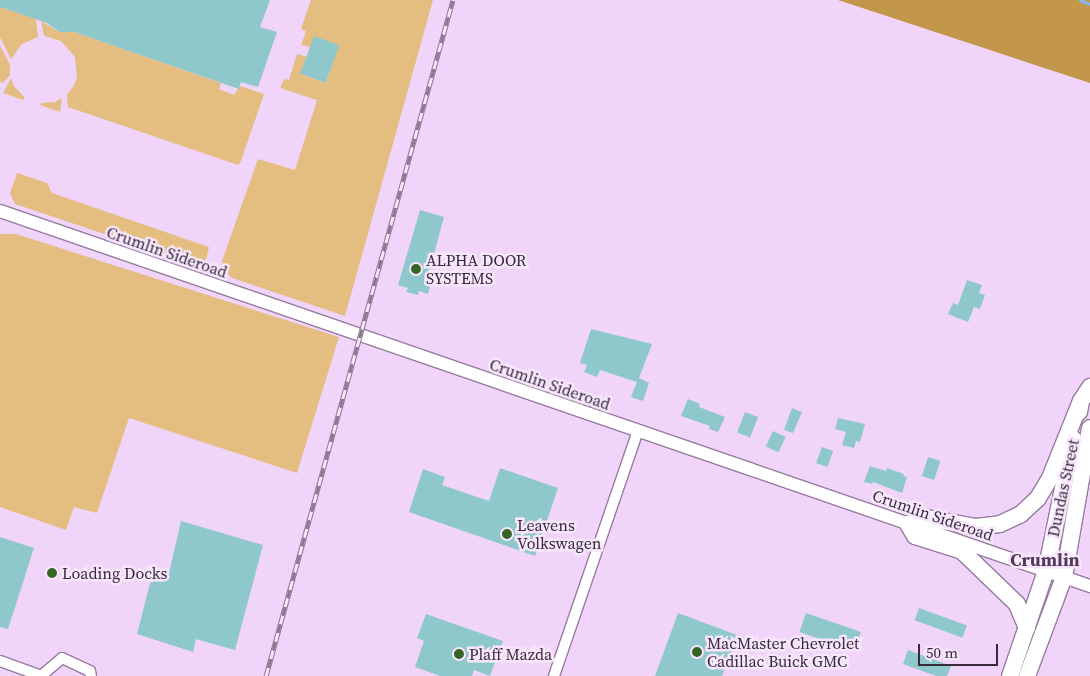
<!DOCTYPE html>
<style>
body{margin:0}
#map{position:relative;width:1090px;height:676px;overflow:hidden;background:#f1d4fa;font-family:"Source Serif 4",serif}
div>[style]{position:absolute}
.green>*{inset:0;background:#e4bd80}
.forest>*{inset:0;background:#c2964b}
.stream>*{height:3px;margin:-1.5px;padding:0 1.5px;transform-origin:1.5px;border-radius:1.5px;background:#89b5f7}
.building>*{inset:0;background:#8fc8ca;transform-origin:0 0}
.roads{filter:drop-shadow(1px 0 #967b9e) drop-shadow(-1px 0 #967b9e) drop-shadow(0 1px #967b9e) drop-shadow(0 -1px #967b9e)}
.minor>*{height:10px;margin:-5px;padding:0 5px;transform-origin:5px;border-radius:5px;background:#fff}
.tertiary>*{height:12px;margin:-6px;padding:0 6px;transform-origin:6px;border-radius:6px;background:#fff}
.primary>*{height:16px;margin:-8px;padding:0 8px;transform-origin:8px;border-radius:8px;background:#fff}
.rail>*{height:5px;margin-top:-2.5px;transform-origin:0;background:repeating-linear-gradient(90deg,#f8e6fd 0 9px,#8b7891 0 18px);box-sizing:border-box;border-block:1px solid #8b7891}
.dots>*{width:14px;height:14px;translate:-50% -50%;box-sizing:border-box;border:2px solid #f8e6fd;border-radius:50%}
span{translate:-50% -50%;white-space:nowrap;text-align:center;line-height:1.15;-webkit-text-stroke:5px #f8e6fd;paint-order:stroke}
.street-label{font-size:16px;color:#362b3a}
.poi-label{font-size:16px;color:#362b3a}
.left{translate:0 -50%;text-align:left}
.neighbourhood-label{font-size:18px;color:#513958;font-weight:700}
.scale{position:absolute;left:918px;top:644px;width:80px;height:22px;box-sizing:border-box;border:2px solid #362b3a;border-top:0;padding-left:6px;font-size:15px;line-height:18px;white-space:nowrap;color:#362b3a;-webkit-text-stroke:4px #f8e6fd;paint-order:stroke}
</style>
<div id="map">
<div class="green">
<div style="clip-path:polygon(311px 0,433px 0,345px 316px,232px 278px,224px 270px,222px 261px,258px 159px,295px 170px,317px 100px,280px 88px,284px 79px,289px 80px,297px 54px,307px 57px,301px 74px,326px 83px,338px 45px,310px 47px,301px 45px,306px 31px,301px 29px)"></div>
<div style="clip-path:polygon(0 7px,36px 19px,38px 37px,22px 44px,11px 59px,0 37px)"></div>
<div style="clip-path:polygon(41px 21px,59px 32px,74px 32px,221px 83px,219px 89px,234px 95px,240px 86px,264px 94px,241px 161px,238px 165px,68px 107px,67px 94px,73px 87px,77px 78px,75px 57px,61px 41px,44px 36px)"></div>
<div style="clip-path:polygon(0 45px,10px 65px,10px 75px,3px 83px,0 82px)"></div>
<div style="clip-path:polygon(11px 78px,14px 86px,25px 98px,23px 100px,3px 93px)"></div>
<div style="clip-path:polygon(62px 98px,60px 112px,40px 105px,41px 103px,55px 102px)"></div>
<div style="clip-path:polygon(17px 173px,47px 183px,52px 193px,209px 247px,206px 260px,197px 265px,15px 204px,10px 193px)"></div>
<div style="clip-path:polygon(0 234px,16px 234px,339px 337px,297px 473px,129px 418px,97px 513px,74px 507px,66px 530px,0 507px)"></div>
</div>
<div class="forest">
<div style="clip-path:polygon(838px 0,1090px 0,1090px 83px)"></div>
</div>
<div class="stream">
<div style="left:1080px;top:0;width:11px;rotate:22deg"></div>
</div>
<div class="building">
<div style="clip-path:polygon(0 0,270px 0,260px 27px,277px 32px,258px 87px,241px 82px,239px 89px,74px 32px,59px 32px,47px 23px,0 7px)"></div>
<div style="left:314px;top:36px;width:27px;height:40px;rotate:20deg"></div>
<div style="clip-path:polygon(420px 210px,444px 217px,429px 272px,434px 274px,428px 294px,419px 291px,418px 295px,406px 292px,408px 288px,398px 285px)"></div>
<div style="clip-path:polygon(967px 280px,982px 285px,979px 293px,985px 295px,980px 309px,974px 307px,968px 322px,948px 314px,953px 303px,958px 305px)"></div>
<div style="clip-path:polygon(591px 329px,652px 344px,639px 378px,649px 383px,643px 401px,631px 397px,637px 382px,600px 370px,597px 377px,584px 372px,587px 365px,580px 363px)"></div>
<div style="clip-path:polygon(688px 399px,700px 404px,699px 407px,725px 417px,718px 432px,709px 429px,710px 426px,681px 416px)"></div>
<div style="clip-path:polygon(792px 408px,802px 412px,793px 433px,784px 430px)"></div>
<div style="left:745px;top:412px;width:14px;height:22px;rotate:21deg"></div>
<div style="clip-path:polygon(838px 418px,865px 424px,860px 442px,856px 441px,854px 448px,842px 445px,846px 432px,835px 429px)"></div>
<div style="left:773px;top:431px;width:14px;height:17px;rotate:25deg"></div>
<div style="left:822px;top:447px;width:12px;height:17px;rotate:20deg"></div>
<div style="left:928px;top:457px;width:13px;height:20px;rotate:18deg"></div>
<div style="clip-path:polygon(870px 466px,886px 471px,887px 468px,904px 474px,903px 476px,907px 477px,902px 493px,873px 482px,872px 484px,864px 482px)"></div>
<div style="clip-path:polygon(500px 468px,558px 488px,535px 556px,409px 512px,423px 469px,445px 477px,442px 485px,489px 501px)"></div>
<div style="clip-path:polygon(181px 521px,263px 545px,235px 650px,196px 639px,193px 652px,137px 634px,154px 568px,169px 573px)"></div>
<div style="clip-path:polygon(0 537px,34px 548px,8px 629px,0 627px)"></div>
<div style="left:919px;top:608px;width:51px;height:13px;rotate:20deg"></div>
<div style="clip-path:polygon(678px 613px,737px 635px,722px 676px,655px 676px)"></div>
<div style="left:806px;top:613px;width:58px;height:20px;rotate:19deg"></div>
<div style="clip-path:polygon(426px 614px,503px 641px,490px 676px,474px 670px,472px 676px,440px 676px,415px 667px,424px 641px,417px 638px)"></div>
<div style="clip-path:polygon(908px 650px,951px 666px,947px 676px,936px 676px,903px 664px)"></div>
</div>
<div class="roads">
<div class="minor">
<div style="left:0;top:661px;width:45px;rotate:19.7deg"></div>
<div style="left:42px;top:675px;width:26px;rotate:-40deg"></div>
<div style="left:62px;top:658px;width:31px;rotate:25deg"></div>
<div style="left:90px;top:671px;width:5px;rotate:79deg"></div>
<div style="left:554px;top:676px;width:259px;rotate:-71.1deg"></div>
</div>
<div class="tertiary">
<div style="left:0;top:211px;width:1153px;rotate:18.99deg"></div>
</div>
<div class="primary">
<div style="left:1079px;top:412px;width:11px;rotate:-80deg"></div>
<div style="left:1081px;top:401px;width:17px;rotate:-57deg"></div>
<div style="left:1027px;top:628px;width:26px;rotate:-113deg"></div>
<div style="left:1017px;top:604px;width:76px;rotate:-136.1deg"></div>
<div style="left:962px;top:551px;width:49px;rotate:-162.3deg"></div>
<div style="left:915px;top:536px;width:14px;rotate:-120deg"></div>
<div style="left:908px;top:524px;width:20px;rotate:-18deg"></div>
<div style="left:927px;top:518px;width:50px;rotate:10.4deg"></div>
<div style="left:976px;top:527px;width:24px;rotate:-7deg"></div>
<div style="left:1000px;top:524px;width:23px;rotate:-25deg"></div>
<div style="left:1021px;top:514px;width:23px;rotate:-43deg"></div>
<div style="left:1038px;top:498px;width:23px;rotate:-59deg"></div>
<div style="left:1050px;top:478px;width:83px;rotate:-68.1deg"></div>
<div style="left:1010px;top:676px;width:111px;rotate:-71.1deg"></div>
<div style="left:1046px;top:571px;width:135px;rotate:-78.4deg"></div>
<div style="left:1027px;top:676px;width:106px;rotate:-69.5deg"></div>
<div style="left:1064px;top:577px;width:151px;rotate:-80.1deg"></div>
</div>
</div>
<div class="rail">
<div style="left:266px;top:676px;width:701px;rotate:-74.54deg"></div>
</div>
<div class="dots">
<div style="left:416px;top:269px;background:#356525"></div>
<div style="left:507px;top:534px;background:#356525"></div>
<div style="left:52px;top:573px;background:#356525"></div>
<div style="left:697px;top:652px;background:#356525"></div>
<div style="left:459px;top:654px;background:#356525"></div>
</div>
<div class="street-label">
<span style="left:167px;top:252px;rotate:19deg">Crumlin Sideroad</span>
<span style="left:550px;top:384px;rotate:19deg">Crumlin Sideroad</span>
<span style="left:1063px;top:488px;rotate:-78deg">Dundas Street</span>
<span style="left:933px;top:515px;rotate:19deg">Crumlin Sideroad</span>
</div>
<div class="poi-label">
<span class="left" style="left:426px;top:269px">ALPHA DOOR<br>SYSTEMS</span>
<span class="left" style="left:517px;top:534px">Leavens<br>Volkswagen</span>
<span class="left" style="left:62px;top:573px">Loading Docks</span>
<span class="left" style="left:707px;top:652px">MacMaster Chevrolet<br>Cadillac Buick GMC</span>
<span class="left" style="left:469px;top:654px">Plaff Mazda</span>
</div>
<div class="neighbourhood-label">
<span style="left:1045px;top:560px">Crumlin</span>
</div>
<div class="scale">50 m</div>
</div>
